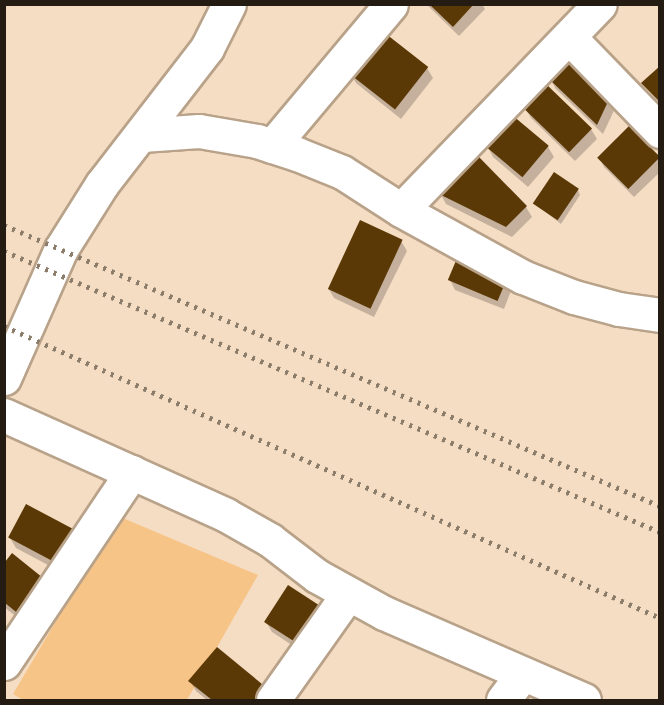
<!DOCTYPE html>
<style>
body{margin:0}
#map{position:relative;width:664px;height:705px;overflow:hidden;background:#f5ddc3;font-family:"Alegreya Sans",sans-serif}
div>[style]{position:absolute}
.green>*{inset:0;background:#f7c488}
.shadow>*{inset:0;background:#0003}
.building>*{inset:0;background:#5b3906;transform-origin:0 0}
.roads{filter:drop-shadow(2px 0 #b8a289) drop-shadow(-2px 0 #b8a289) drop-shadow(0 2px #b8a289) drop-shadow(0 -2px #b8a289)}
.minor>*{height:33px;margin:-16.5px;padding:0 16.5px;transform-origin:16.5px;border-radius:16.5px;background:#fff}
.rail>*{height:4.5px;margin-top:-2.25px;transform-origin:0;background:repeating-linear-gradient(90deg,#8c7c6a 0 3px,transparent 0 9px)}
span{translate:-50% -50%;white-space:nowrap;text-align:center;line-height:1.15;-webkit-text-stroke:6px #f5ddc3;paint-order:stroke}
.frame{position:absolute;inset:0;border:6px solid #241c12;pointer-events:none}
</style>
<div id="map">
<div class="green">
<div style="clip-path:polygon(118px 516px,258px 575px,187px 700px,23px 700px,13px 694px)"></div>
</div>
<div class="shadow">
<div style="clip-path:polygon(426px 4px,482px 4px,485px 9px,459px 36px)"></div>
<div style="clip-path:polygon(382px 33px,427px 68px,433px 78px,401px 119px,356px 83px,350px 73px)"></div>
<div style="clip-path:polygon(660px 68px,660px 104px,643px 83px)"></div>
<div style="clip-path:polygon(550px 79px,618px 102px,603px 134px,556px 89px)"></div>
<div style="clip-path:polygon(547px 86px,591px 129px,597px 139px,575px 161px,531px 118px,525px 108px)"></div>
<div style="clip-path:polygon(513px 117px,548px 147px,554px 157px,528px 187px,493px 157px,488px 147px)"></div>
<div style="clip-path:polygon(599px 157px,658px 158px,660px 172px,634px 197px,604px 167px)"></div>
<div style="clip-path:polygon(578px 190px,580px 195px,561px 224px,535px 204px)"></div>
<div style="clip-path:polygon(441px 195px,526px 207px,532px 217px,512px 237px,446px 204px)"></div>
<div style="clip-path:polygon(401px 241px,407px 251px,374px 317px,334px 298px,328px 288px)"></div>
<div style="clip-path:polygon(458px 258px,512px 288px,504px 309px,455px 290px,450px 280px)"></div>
<div style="clip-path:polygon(74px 531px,63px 573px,16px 548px,10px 538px)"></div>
<div style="clip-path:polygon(12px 555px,32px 629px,4px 607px,4px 565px)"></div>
<div style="clip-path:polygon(289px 587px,307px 655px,272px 632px,266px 622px)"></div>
<div style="clip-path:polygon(190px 681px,273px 700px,207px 700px,196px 691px)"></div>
</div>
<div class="building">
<div style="clip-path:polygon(429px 4px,474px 4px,453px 27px)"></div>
<div style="left:381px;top:30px;width:60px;height:54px;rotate:38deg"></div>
<div style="clip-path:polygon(573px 53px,613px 91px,597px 125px,548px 78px)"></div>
<div style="clip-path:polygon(660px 66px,660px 102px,641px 83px)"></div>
<div style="left:546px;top:84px;width:64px;height:33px;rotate:44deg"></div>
<div style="left:512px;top:115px;width:48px;height:41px;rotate:40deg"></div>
<div style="left:629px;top:126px;width:44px;height:45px;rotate:45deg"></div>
<div style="clip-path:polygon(478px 156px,527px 206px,506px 227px,439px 194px)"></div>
<div style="left:554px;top:172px;width:30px;height:38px;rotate:34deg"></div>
<div style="left:360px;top:220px;width:47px;height:76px;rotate:25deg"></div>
<div style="left:458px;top:256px;width:54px;height:26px;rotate:23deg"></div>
<div style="left:26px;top:504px;width:55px;height:38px;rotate:28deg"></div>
<div style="clip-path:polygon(12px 553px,53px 586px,26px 620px,5px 603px,5px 562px)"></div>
<div style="left:288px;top:585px;width:44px;height:44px;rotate:33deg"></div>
<div style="clip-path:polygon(217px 647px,268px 689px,259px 700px,212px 700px,188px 681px)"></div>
</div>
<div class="roads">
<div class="minor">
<div style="left:569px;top:37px;width:131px;rotate:45.9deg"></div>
<div style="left:142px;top:135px;width:57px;rotate:-4deg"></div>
<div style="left:199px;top:131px;width:59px;rotate:9.8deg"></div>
<div style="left:257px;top:141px;width:42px;rotate:18deg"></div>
<div style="left:297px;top:154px;width:48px;rotate:21.8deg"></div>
<div style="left:342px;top:172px;width:70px;rotate:32.8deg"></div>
<div style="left:401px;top:210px;width:139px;rotate:28.8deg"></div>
<div style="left:523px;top:277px;width:55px;rotate:21.4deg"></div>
<div style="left:574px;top:297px;width:47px;rotate:14.9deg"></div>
<div style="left:619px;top:309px;width:41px;rotate:8.3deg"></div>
<div style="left:272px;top:146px;width:185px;rotate:-50deg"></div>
<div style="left:401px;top:210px;width:286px;rotate:-46deg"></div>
<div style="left:4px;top:378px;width:141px;rotate:-66.2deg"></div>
<div style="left:61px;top:249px;width:77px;rotate:-57.8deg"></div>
<div style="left:102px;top:184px;width:172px;rotate:-52.3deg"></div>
<div style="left:207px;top:48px;width:49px;rotate:-63.4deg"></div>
<div style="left:4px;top:415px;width:243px;rotate:24.2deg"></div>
<div style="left:226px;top:515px;width:51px;rotate:29.6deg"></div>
<div style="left:270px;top:540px;width:59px;rotate:37.5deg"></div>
<div style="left:317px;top:576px;width:77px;rotate:28.9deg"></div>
<div style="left:384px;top:613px;width:218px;rotate:23.5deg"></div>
<div style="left:4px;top:663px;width:230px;rotate:-56.2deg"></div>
<div style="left:273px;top:700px;width:130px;rotate:-54.7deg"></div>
<div style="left:503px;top:700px;width:31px;rotate:-53deg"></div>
</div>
</div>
<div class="rail">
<div style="left:4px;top:225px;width:714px;rotate:23.19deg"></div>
<div style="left:4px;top:251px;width:714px;rotate:23.19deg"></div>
<div style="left:4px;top:326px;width:718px;rotate:23.99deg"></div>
</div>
<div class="frame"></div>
</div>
